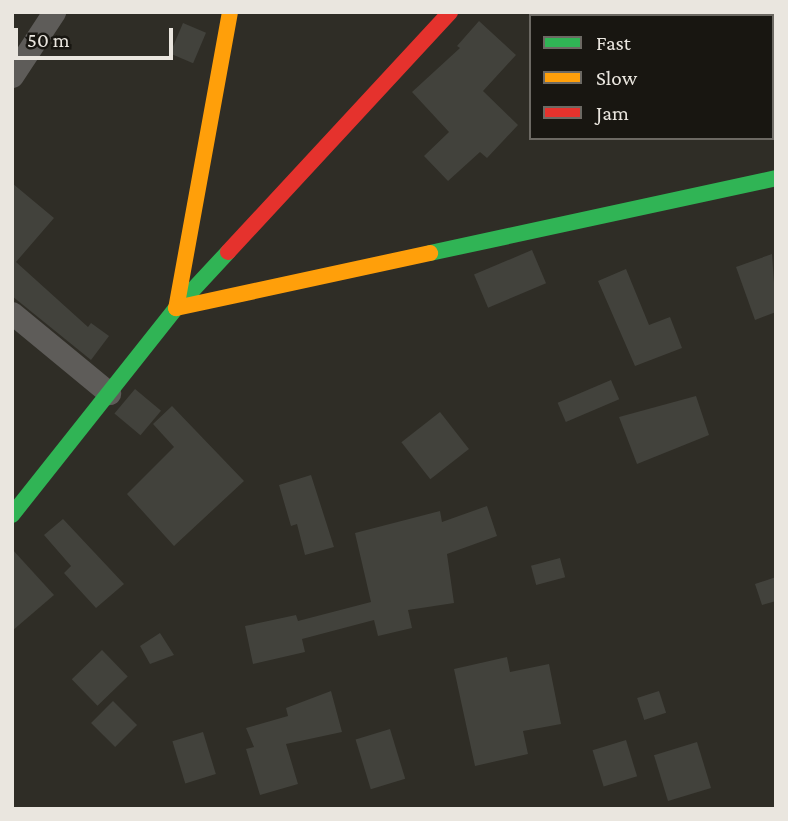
<!DOCTYPE html>
<style>
body{margin:0}
#map{position:relative;width:788px;height:821px;overflow:hidden;background:#2f2d26;font-family:"Crimson Pro",serif}
div>[style]{position:absolute}
.building>*{inset:0;background:#42423c;transform-origin:0 0}
.street>*{height:23px;margin:-11.5px;padding:0 11.5px;transform-origin:11.5px;border-radius:11.5px;background:#5e5c59}
.fast>*{height:16px;margin:-8px;padding:0 8px;transform-origin:8px;border-radius:8px;background:#30b455}
.slow>*{height:16px;margin:-8px;padding:0 8px;transform-origin:8px;border-radius:8px;background:#ff9f0a}
.jam>*{height:16px;margin:-8px;padding:0 8px;transform-origin:8px;border-radius:8px;background:#e5322d}
span{translate:-50% -50%;white-space:nowrap;text-align:center;line-height:1.15;-webkit-text-stroke:7px #181611;paint-order:stroke}
.frame{position:absolute;inset:0;border:14px solid #eae6df;pointer-events:none}
.legend{position:absolute;left:529px;top:14px;width:245px;height:126px;box-sizing:border-box;background:#181611;border:2px solid #6c6963;margin:0;padding:9px 12px;list-style:none;font-size:21px;color:#eae6df}
.legend li{display:flex;align-items:center;gap:14px;height:35px}
.legend b{width:35px;border:2px solid #6c6963}
.scale{position:absolute;left:14px;top:28px;width:159px;height:32px;box-sizing:border-box;border:4px solid #eae6df;border-top:0;padding-left:9px;font-size:21px;line-height:24px;white-space:nowrap;color:#eae6df;-webkit-text-stroke:5px #181611;paint-order:stroke}
</style>
<div id="map">
<div class="building">
<div style="clip-path:polygon(479px 21px,516px 55px,483px 91px,518px 125px,487px 158px,480px 152px,448px 181px,424px 156px,449px 132px,412px 92px,460px 48px,457px 46px)"></div>
<div style="left:183px;top:23px;width:25px;height:33px;rotate:23deg"></div>
<div style="clip-path:polygon(12px 183px,54px 218px,16px 262px,88px 327px,91px 323px,109px 336px,91px 360px,12px 296px)"></div>
<div style="left:532px;top:250px;width:36px;height:63px;rotate:67deg"></div>
<div style="clip-path:polygon(772px 254px,776px 312px,755px 320px,736px 267px)"></div>
<div style="clip-path:polygon(626px 269px,649px 325px,670px 317px,682px 348px,635px 366px,598px 281px)"></div>
<div style="left:611px;top:380px;width:21px;height:58px;rotate:67deg"></div>
<div style="left:135px;top:389px;width:34px;height:32px;rotate:40deg"></div>
<div style="clip-path:polygon(696px 396px,709px 435px,637px 464px,619px 417px)"></div>
<div style="clip-path:polygon(172px 406px,244px 481px,174px 546px,127px 494px,174px 447px,153px 424px)"></div>
<div style="left:440px;top:412px;width:47px;height:49px;rotate:52deg"></div>
<div style="clip-path:polygon(311px 475px,334px 547px,305px 555px,297px 524px,291px 526px,279px 485px)"></div>
<div style="clip-path:polygon(487px 506px,497px 536px,447px 554px,454px 603px,408px 610px,412px 628px,378px 636px,374px 620px,302px 639px,305px 652px,253px 664px,245px 626px,296px 615px,298px 621px,371px 602px,355px 533px,440px 511px,442px 522px)"></div>
<div style="clip-path:polygon(63px 519px,124px 584px,96px 608px,64px 573px,71px 566px,44px 535px)"></div>
<div style="clip-path:polygon(12px 549px,54px 595px,12px 631px)"></div>
<div style="left:560px;top:558px;width:20px;height:30px;rotate:75deg"></div>
<div style="clip-path:polygon(776px 577px,776px 601px,762px 605px,755px 584px)"></div>
<div style="clip-path:polygon(160px 633px,174px 655px,150px 664px,140px 646px)"></div>
<div style="left:102px;top:650px;width:37px;height:42px;rotate:46deg"></div>
<div style="clip-path:polygon(507px 657px,510px 672px,549px 664px,561px 724px,523px 731px,528px 754px,475px 766px,454px 669px)"></div>
<div style="clip-path:polygon(331px 691px,342px 732px,286px 744px,298px 784px,260px 795px,246px 749px,254px 747px,246px 728px,288px 716px,286px 708px)"></div>
<div style="left:659px;top:691px;width:23px;height:23px;rotate:72deg"></div>
<div style="left:113px;top:701px;width:34px;height:31px;rotate:45deg"></div>
<div style="left:390px;top:729px;width:52px;height:36px;rotate:73deg"></div>
<div style="left:203px;top:732px;width:44px;height:32px;rotate:73deg"></div>
<div style="left:626px;top:740px;width:38px;height:35px;rotate:73deg"></div>
<div style="left:697px;top:742px;width:48px;height:45px;rotate:73deg"></div>
</div>
<div class="street">
<div style="left:12px;top:76px;width:77px;rotate:-56.7deg"></div>
<div style="left:12px;top:313px;width:126px;rotate:39.5deg"></div>
</div>
<div class="fast">
<div style="left:430px;top:253px;width:354px;rotate:-12.2deg"></div>
<div style="left:12px;top:515px;width:264px;rotate:-51.6deg"></div>
<div style="left:176px;top:308px;width:76px;rotate:-47.1deg"></div>
</div>
<div class="slow">
<div style="left:230px;top:12px;width:301px;rotate:100.3deg"></div>
<div style="left:176px;top:308px;width:260px;rotate:-12.2deg"></div>
</div>
<div class="jam">
<div style="left:228px;top:252px;width:327px;rotate:-47.2deg"></div>
</div>
<div class="frame"></div>
<ul class="legend">
<li><b style="height:9px;background:#30b455"></b>Fast</li>
<li><b style="height:9px;background:#ff9f0a"></b>Slow</li>
<li><b style="height:9px;background:#e5322d"></b>Jam</li>
</ul>
<div class="scale">50 m</div>
</div>
